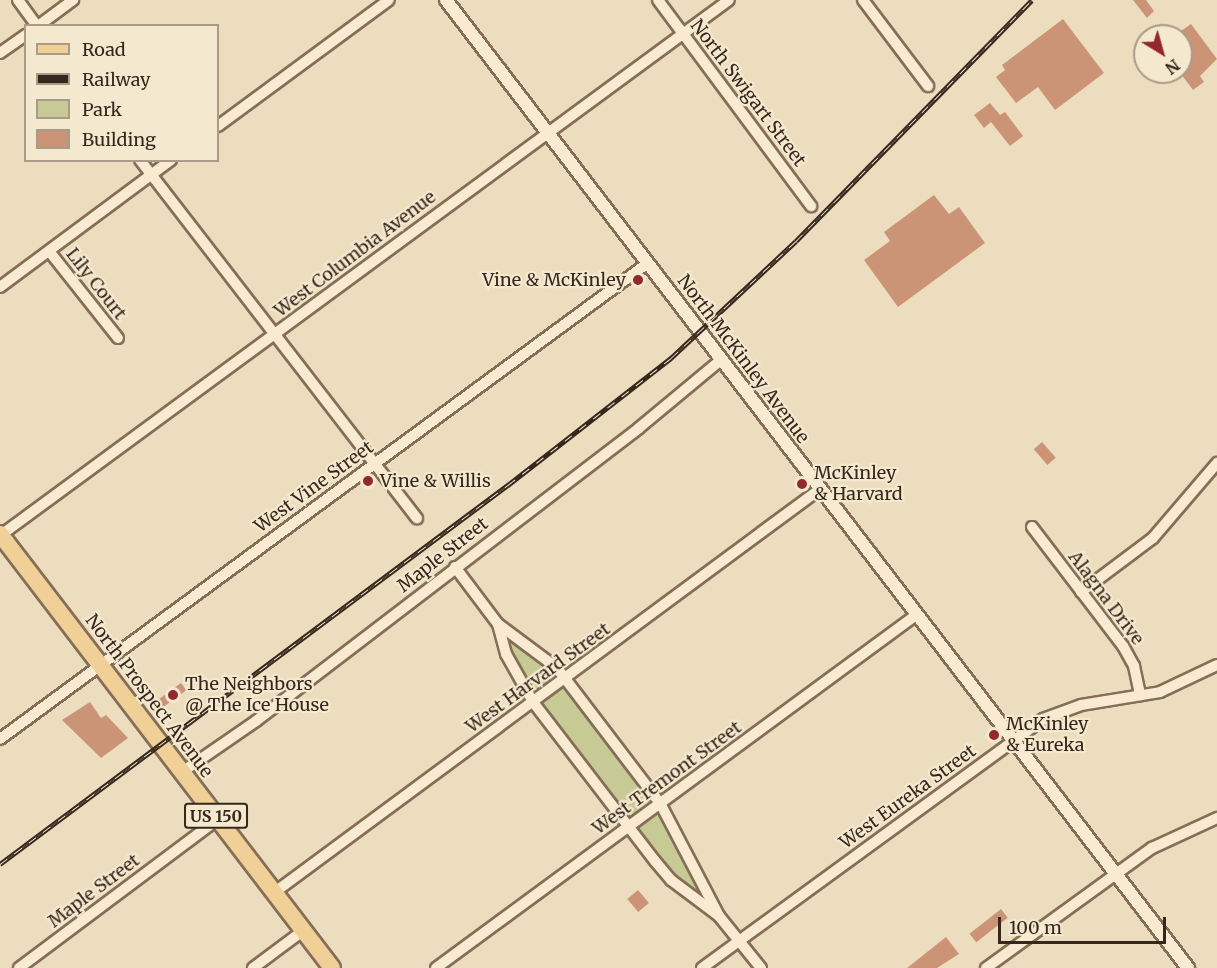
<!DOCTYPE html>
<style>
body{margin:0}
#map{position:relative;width:1217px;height:968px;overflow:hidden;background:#edddbf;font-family:Merriweather,serif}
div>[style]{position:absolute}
.green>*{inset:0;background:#c7ca94}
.building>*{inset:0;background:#cb9476;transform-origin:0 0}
.roads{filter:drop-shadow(2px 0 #856e58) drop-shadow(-2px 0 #856e58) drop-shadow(0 2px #856e58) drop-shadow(0 -2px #856e58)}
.minor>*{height:10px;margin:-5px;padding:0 5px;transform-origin:5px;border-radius:5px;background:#f8ebd2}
.tertiary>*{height:12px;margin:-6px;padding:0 6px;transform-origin:6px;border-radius:6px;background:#f8ebd2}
.primary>*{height:16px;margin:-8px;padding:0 8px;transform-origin:8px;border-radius:8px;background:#f0d097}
.rail>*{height:5px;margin-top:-2.5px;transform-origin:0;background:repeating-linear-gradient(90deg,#f4e8cf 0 9px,#35271c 0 18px);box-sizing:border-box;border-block:2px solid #35271c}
.dots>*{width:16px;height:16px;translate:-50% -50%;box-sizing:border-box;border:3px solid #f4e8cf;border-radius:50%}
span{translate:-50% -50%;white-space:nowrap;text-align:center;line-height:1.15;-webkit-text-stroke:4.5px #f4e8cf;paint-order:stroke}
.shield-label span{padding:2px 4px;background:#f4e8cf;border:2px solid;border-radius:4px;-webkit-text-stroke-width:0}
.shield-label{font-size:16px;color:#35271c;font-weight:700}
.street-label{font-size:18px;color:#35271c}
.poi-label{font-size:18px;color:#35271c}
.right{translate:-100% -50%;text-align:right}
.left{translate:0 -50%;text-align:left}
.legend{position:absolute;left:24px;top:24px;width:195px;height:138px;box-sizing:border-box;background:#f4e8cf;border:2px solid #a89b87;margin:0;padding:8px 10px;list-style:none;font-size:18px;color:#35271c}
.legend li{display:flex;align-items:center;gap:12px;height:30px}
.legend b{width:30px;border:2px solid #a89b87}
.north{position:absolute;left:1133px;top:24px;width:60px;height:60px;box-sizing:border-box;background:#f4e8cf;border:2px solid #a89b87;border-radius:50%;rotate:143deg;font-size:16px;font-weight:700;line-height:24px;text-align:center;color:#35271c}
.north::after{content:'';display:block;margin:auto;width:21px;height:27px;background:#93292f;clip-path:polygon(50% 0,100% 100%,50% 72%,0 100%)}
.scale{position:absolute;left:998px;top:917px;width:168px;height:27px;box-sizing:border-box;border:3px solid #35271c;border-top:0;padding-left:8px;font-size:18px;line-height:21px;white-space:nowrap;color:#35271c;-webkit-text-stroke:4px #f4e8cf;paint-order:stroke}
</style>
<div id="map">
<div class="green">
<div style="clip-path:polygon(510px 642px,547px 666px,643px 787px,670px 826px,701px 889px,698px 892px,675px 877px,657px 857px,547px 716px,513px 659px)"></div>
</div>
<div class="building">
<div style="clip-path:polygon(1133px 0,1146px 0,1154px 11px,1147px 18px)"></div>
<div style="clip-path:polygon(1063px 19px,1104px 73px,1055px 110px,1038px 87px,1016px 103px,996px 77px,1005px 70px,1002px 65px)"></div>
<div style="clip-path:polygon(1191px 24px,1217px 59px,1200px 76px,1204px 82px,1193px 90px,1181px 74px,1181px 31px)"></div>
<div style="clip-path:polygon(990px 103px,1000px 115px,1005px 112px,1023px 136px,1010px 146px,991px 122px,984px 128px,974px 115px)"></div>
<div style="clip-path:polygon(934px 195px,949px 214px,959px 207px,985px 243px,898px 307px,864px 260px,890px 241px,884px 232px)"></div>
<div style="left:1042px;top:442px;width:21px;height:11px;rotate:49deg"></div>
<div style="left:181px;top:683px;width:9px;height:36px;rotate:54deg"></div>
<div style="clip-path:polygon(90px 702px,101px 718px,106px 715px,128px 738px,101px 758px,62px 720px)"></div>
<div style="left:638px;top:890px;width:17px;height:14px;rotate:50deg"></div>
<div style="left:1001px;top:909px;width:11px;height:40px;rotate:52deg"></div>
<div style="clip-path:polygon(946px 937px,959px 954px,937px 968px,907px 968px)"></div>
</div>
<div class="roads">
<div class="minor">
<div style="left:18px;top:0;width:32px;rotate:54deg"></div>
<div style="left:658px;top:0;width:257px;rotate:53.4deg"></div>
<div style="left:863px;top:0;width:108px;rotate:52.9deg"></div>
<div style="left:38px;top:26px;width:44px;rotate:-36.6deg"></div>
<div style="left:0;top:53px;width:32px;rotate:-35deg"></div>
<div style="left:218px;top:126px;width:212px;rotate:-36.4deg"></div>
<div style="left:140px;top:160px;width:453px;rotate:52.3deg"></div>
<div style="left:49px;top:251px;width:111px;rotate:51.6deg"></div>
<div style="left:0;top:287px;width:213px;rotate:-36.6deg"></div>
<div style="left:1032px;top:527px;width:150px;rotate:52.6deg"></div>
<div style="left:1123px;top:646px;width:23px;rotate:61deg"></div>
<div style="left:1134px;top:666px;width:30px;rotate:78deg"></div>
<div style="left:1px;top:535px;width:903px;rotate:-36.31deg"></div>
<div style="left:455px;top:567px;width:71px;rotate:53deg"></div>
<div style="left:498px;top:624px;width:31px;rotate:75deg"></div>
<div style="left:506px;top:654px;width:55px;rotate:60.6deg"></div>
<div style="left:533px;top:702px;width:200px;rotate:52.5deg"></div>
<div style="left:655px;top:861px;width:25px;rotate:50deg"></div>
<div style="left:671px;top:880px;width:60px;rotate:36.9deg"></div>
<div style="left:719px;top:916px;width:67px;rotate:51.1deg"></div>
<div style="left:1081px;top:592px;width:90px;rotate:-36.9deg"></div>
<div style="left:1153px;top:538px;width:99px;rotate:-49.5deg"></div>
<div style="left:498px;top:624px;width:74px;rotate:36.7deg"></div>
<div style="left:557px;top:668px;width:170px;rotate:52.7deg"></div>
<div style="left:660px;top:803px;width:127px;rotate:62.4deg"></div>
<div style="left:0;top:739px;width:804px;rotate:-36.3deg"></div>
<div style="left:182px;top:772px;width:90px;rotate:-34.6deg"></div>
<div style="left:256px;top:721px;width:482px;rotate:-37.4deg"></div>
<div style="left:639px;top:428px;width:107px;rotate:-39.7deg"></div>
<div style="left:275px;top:892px;width:678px;rotate:-36.48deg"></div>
<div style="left:19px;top:968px;width:249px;rotate:-36.8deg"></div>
<div style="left:253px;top:968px;width:64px;rotate:-36.7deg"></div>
<div style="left:436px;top:968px;width:596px;rotate:-36.33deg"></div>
<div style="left:702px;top:968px;width:422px;rotate:-36.1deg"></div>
<div style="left:1043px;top:719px;width:40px;rotate:-20.2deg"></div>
<div style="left:1081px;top:705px;width:80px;rotate:-9.3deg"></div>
<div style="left:1160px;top:692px;width:63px;rotate:-25.3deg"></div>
<div style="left:986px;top:968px;width:205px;rotate:-35.9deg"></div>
<div style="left:1152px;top:848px;width:72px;rotate:-24.8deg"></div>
</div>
<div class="tertiary">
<div style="left:446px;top:0;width:1220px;rotate:52.53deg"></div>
</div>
<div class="primary">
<div style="left:0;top:534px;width:546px;rotate:52.58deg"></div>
</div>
</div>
<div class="rail">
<div style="left:0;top:864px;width:634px;rotate:-36.73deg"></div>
<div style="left:508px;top:485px;width:207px;rotate:-37.9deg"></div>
<div style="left:671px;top:358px;width:171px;rotate:-43.1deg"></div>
<div style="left:796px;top:241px;width:337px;rotate:-45.6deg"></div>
</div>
<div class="dots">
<div style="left:638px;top:280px;background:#93292f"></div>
<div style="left:368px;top:481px;background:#93292f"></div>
<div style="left:802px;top:484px;background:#93292f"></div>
<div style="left:173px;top:695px;background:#93292f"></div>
<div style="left:994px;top:735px;background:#93292f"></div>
</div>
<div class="shield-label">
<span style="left:216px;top:816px">US 150</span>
</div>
<div class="street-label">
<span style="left:748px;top:93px;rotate:53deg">North Swigart Street</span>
<span style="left:355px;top:254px;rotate:-37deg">West Columbia Avenue</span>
<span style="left:96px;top:284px;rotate:52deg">Lily Court</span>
<span style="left:743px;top:359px;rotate:53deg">North McKinley Avenue</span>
<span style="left:314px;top:487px;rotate:-36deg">West Vine Street</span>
<span style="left:443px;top:555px;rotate:-38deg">Maple Street</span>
<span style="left:1106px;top:598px;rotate:53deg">Alagna Drive</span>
<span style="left:538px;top:678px;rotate:-36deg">West Harvard Street</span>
<span style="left:149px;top:696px;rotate:53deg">North Prospect Avenue</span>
<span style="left:667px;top:778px;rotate:-36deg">West Tremont Street</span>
<span style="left:908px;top:797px;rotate:-36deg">West Eureka Street</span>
<span style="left:94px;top:891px;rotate:-37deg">Maple Street</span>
</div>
<div class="poi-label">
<span class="right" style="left:626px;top:280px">Vine &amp; McKinley</span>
<span class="left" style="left:814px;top:484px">McKinley<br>&amp; Harvard</span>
<span class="left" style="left:380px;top:481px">Vine &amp; Willis</span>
<span class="left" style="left:185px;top:695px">The Neighbors<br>@ The Ice House</span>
<span class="left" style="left:1006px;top:735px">McKinley<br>&amp; Eureka</span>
</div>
<ul class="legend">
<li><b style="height:8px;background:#f0d097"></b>Road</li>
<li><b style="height:8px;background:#35271c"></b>Railway</li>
<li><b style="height:16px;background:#c7ca94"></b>Park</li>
<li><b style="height:16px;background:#cb9476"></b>Building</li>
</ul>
<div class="north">N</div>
<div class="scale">100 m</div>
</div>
